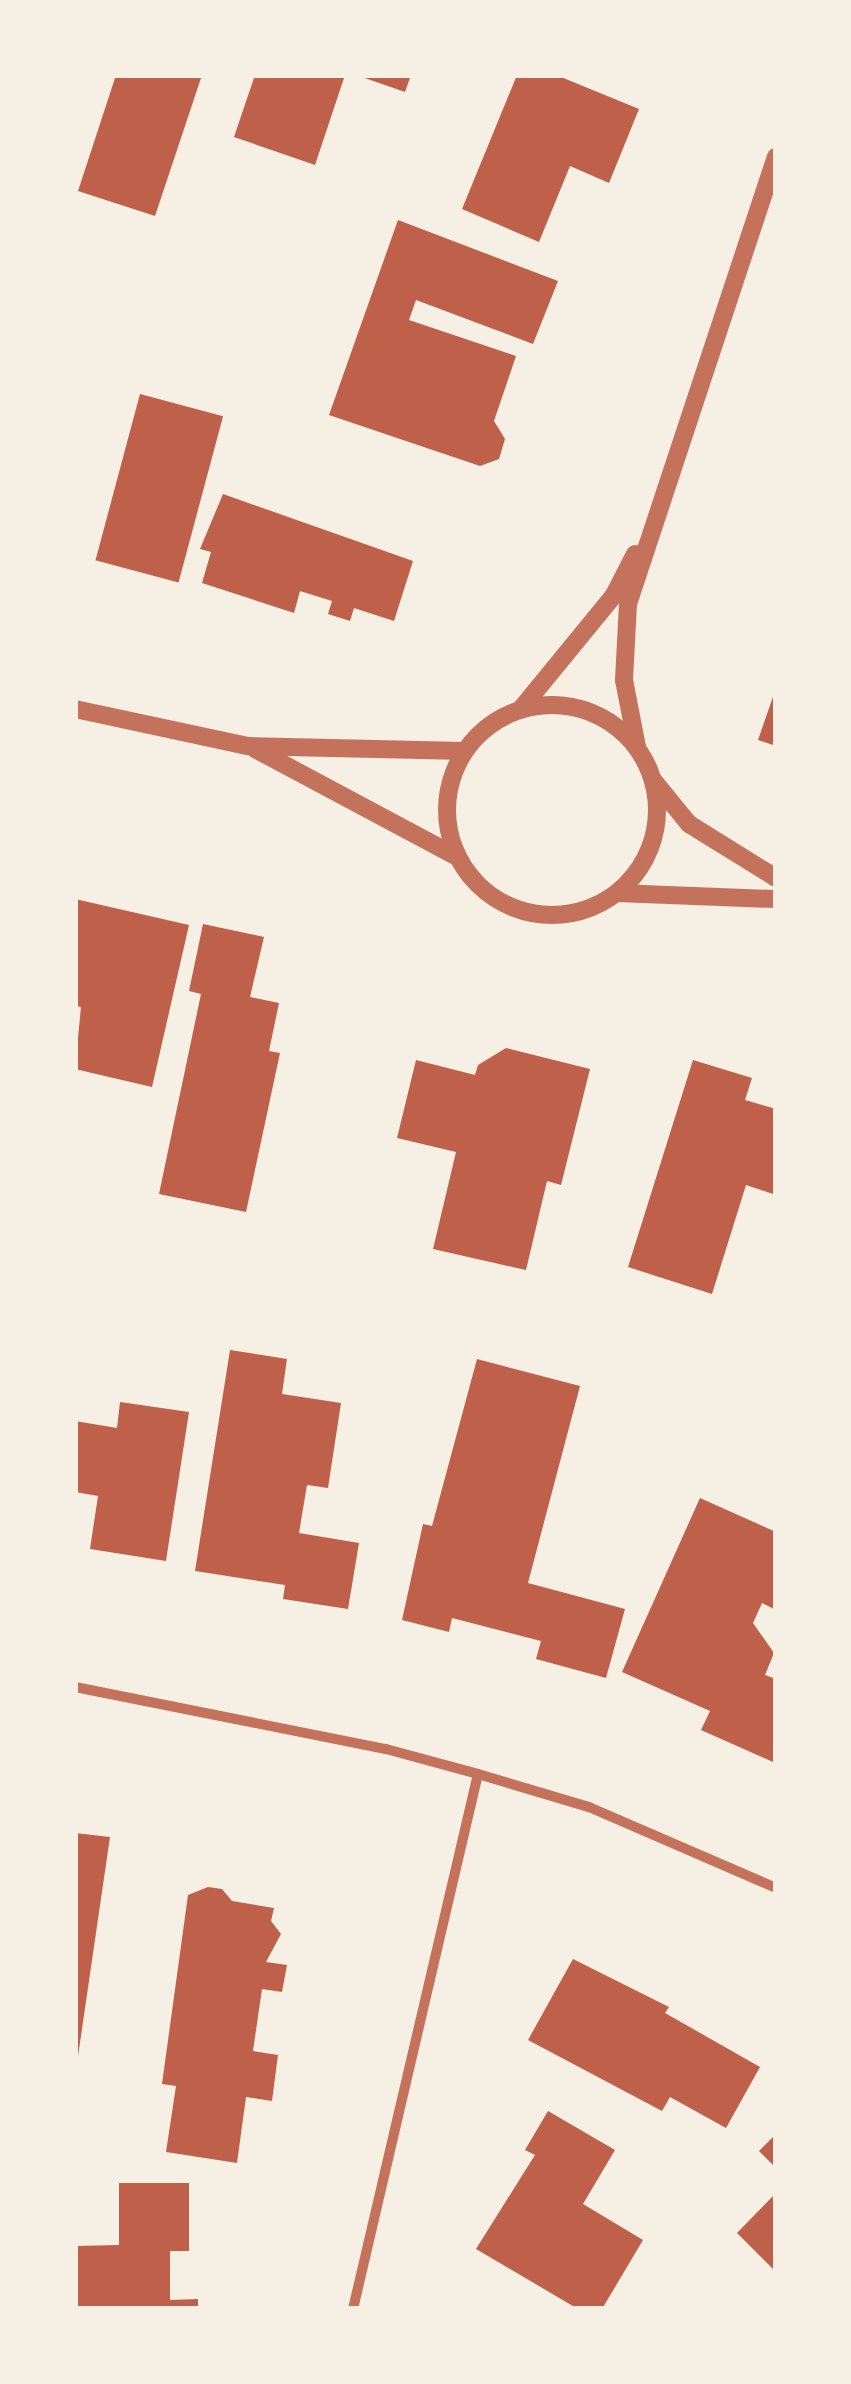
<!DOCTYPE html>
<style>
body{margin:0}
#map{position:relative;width:851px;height:2384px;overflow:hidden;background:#f6efe4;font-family:"Noto Serif",serif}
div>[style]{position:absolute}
.building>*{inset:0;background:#bf614a;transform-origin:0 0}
.minor>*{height:10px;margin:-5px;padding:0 5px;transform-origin:5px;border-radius:5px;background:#c5725c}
.tertiary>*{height:18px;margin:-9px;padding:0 9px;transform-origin:9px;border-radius:9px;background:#c5725c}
.tertiary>.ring{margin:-9px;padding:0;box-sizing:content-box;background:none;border:18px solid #c5725c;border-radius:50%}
span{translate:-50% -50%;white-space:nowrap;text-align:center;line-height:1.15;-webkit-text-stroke:8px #f6efe4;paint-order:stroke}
.frame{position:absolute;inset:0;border:78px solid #f6efe4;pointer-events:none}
</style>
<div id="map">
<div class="building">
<div style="clip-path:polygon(116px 75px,202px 75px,155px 216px,78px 191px)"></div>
<div style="clip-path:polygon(255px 75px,345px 75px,315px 165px,234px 137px)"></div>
<div style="clip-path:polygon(356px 75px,411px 75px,405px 92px)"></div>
<div style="clip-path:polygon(517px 75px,556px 75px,639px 109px,609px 183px,570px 166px,539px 242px,462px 209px)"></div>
<div style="clip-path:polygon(398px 220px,558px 281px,533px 344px,416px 300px,409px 320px,516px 356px,494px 421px,505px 439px,499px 459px,480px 466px,329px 415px)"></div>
<div style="left:140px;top:394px;width:86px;height:172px;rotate:15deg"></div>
<div style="clip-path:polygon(223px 494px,413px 561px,394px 621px,354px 608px,350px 621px,328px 614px,332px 601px,300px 591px,294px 613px,202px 583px,211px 552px,200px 549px)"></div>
<div style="clip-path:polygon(775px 691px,776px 691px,776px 746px,758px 740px)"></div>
<div style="clip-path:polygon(75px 899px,189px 925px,152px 1087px,75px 1069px,81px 1007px,75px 1006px)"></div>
<div style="clip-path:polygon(203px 924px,264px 937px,250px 997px,279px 1003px,269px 1051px,280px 1053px,246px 1212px,159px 1194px,201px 994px,189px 991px)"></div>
<div style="clip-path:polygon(506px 1048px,590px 1069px,561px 1185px,547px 1181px,526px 1270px,433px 1249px,456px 1152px,397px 1138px,416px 1060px,475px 1075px,478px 1065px)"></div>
<div style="clip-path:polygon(693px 1060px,752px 1078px,745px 1100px,776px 1109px,776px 1195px,746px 1185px,712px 1294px,628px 1267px)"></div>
<div style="clip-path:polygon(230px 1350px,287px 1359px,282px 1394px,341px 1403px,328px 1488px,307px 1485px,299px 1533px,359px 1543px,348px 1609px,283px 1599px,285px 1585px,195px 1571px)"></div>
<div style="clip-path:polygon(477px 1359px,580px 1386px,528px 1583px,625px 1609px,606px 1678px,536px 1659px,541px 1641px,452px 1618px,449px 1632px,402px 1620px,423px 1524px,432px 1526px)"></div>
<div style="clip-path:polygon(120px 1402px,189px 1412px,166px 1561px,90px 1549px,98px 1496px,75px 1492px,75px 1421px,117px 1428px)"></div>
<div style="clip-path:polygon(700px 1498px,776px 1532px,776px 1610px,762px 1603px,753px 1623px,774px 1653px,765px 1675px,776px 1679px,773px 1762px,701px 1730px,710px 1711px,622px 1672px)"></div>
<div style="clip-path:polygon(75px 1833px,110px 1837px,77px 2063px,75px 2063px)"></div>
<div style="clip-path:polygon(208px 1887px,222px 1889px,232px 1901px,274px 1908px,271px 1921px,281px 1934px,266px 1962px,287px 1965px,282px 1992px,262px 1989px,253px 2051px,278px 2055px,272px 2101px,246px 2097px,237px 2163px,166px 2152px,176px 2086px,162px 2084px,188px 1895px)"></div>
<div style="clip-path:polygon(573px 1959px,669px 2007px,665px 2013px,760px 2067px,726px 2128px,670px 2097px,662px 2111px,528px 2040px)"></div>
<div style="clip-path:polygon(548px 2111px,615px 2150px,583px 2204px,643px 2240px,602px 2309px,578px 2309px,476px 2249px,535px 2155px,525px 2150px)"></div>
<div style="clip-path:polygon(776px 2134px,776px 2168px,759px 2151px)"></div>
<div style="clip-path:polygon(119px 2183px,189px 2183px,189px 2251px,170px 2251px,170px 2300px,198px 2299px,198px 2309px,75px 2309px,75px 2246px,119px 2245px)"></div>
<div style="clip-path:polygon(776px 2193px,776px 2272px,737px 2233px)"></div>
</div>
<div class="minor">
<div style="left:75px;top:1687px;width:317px;rotate:11.3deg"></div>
<div style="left:386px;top:1749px;width:95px;rotate:15.2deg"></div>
<div style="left:478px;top:1774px;width:116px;rotate:16.6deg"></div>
<div style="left:589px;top:1807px;width:204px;rotate:23.4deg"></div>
<div style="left:353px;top:2309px;width:549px;rotate:-76.85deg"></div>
</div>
<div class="tertiary">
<div class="ring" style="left:447px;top:705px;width:192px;height:192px"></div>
<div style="left:75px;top:709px;width:177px;rotate:12.1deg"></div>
<div style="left:248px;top:746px;width:216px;rotate:1.3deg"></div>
<div style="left:520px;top:710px;width:149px;rotate:-50.7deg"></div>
<div style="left:614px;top:595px;width:46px;rotate:-62.9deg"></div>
<div style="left:637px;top:747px;width:68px;rotate:-101deg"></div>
<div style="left:624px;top:680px;width:76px;rotate:-87deg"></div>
<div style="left:628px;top:604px;width:471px;rotate:-71.7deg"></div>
<div style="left:255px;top:749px;width:229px;rotate:28.1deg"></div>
<div style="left:653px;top:780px;width:57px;rotate:50.7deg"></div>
<div style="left:689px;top:824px;width:102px;rotate:31.8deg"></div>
<div style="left:617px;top:893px;width:159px;rotate:2.2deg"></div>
</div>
<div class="frame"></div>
</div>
